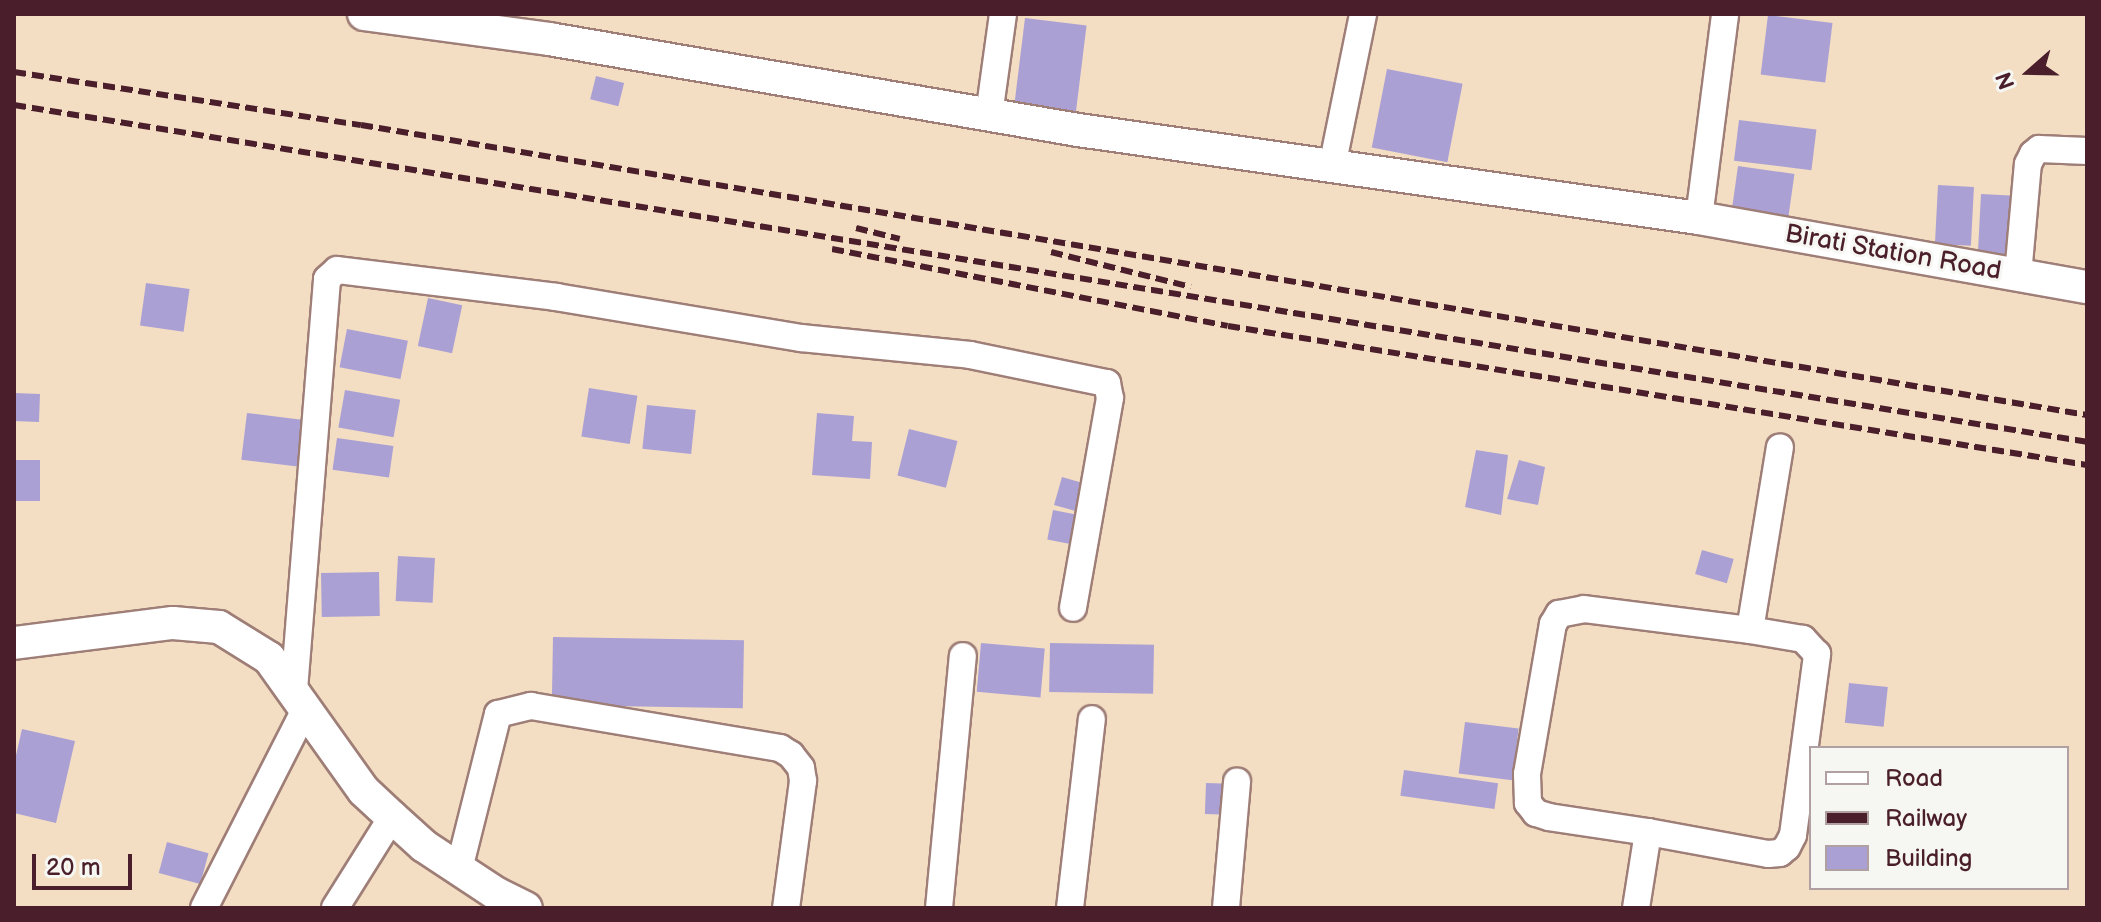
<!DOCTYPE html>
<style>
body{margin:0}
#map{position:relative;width:2101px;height:922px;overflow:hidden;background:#f3dec3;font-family:"Balsamiq Sans",sans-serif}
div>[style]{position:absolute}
.building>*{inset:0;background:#aba0d4;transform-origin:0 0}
.roads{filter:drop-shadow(2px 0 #9e7e77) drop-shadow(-2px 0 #9e7e77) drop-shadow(0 2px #9e7e77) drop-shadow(0 -2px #9e7e77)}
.minor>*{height:26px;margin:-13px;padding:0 13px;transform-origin:13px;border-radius:13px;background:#fff}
.tertiary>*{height:32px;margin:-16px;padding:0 16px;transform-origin:16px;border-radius:16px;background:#fff}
.rail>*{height:6px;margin-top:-3px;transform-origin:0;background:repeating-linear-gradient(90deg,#4a1f2b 0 12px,transparent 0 18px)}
span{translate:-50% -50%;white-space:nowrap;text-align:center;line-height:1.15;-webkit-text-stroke:6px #f6f6f2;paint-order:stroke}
.street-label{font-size:26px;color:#4a1f2b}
.frame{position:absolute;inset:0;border:16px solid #4a1f2b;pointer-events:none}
.legend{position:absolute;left:1809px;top:746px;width:260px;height:144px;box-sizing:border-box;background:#f6f6f2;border:2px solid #b1a0a2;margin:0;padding:10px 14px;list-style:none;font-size:24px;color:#4a1f2b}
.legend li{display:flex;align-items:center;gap:16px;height:40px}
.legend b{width:40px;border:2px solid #b1a0a2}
.north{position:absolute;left:1989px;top:32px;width:80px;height:80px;-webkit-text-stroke:6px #f6f6f2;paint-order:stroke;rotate:250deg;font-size:22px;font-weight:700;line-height:32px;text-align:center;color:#4a1f2b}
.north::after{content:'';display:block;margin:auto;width:28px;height:36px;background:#4a1f2b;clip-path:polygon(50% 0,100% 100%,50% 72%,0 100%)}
.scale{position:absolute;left:32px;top:854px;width:100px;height:36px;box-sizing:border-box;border:4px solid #4a1f2b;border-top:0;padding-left:10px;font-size:24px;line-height:28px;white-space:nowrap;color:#4a1f2b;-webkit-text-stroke:6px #f6f6f2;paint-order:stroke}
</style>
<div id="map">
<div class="building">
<div style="left:1768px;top:15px;width:65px;height:60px;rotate:7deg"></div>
<div style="left:1025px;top:18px;width:62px;height:93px;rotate:7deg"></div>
<div style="left:1387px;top:69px;width:77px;height:80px;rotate:11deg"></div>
<div style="left:596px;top:76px;width:29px;height:24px;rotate:14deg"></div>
<div style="left:1739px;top:120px;width:78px;height:41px;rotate:7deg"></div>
<div style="left:1738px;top:166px;width:57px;height:47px;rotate:8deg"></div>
<div style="left:1938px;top:185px;width:36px;height:59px;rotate:3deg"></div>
<div style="left:1981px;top:194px;width:39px;height:60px;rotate:3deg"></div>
<div style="left:146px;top:283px;width:44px;height:43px;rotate:8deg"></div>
<div style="left:428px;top:298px;width:35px;height:49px;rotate:12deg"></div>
<div style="left:347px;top:329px;width:62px;height:39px;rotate:11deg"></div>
<div style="left:589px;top:388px;width:49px;height:49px;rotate:9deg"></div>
<div style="left:345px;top:390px;width:56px;height:38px;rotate:10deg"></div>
<div style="left:14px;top:393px;width:26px;height:28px;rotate:2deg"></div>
<div style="left:647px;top:405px;width:49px;height:44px;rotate:6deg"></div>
<div style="left:247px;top:413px;width:59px;height:47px;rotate:7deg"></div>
<div style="clip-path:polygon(817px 413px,854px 416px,852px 441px,872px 442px,870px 479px,812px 475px)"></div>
<div style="left:909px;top:429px;width:50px;height:48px;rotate:14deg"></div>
<div style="left:337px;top:438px;width:57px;height:32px;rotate:8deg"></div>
<div style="clip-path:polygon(1476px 450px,1508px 455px,1501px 515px,1465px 507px)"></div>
<div style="left:15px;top:460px;width:25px;height:41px"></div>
<div style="clip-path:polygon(1519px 460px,1545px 467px,1538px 505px,1507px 499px)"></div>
<div style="left:1062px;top:477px;width:25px;height:29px;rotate:16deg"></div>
<div style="left:1053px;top:510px;width:26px;height:30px;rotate:11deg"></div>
<div style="left:1702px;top:550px;width:33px;height:25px;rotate:16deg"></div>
<div style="left:398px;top:556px;width:37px;height:45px;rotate:3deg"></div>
<div style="left:379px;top:572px;width:44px;height:58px;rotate:89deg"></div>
<div style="left:553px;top:637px;width:191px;height:68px;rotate:1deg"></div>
<div style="left:981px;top:643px;width:64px;height:49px;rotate:5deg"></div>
<div style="left:1050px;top:643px;width:104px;height:49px;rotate:1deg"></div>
<div style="left:1849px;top:683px;width:39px;height:40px;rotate:6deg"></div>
<div style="left:1465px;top:722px;width:54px;height:52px;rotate:7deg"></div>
<div style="clip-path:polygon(22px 729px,75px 741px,56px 823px,14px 813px,14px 764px)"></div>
<div style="left:1404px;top:770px;width:95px;height:26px;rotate:8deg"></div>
<div style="left:1206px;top:783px;width:24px;height:31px;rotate:2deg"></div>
<div style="left:167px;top:842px;width:43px;height:32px;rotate:15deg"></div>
</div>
<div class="roads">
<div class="minor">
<div style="left:989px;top:115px;width:102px;rotate:-82.1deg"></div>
<div style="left:1332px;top:167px;width:156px;rotate:-78.5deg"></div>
<div style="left:1699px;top:218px;width:206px;rotate:-82.7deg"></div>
<div style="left:2018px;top:275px;width:111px;rotate:-84.9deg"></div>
<div style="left:2028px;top:164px;width:11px;rotate:-63deg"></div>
<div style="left:2033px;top:154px;width:8px;rotate:-40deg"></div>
<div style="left:2039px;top:149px;width:48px;rotate:2.4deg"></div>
<div style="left:294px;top:690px;width:412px;rotate:-85.4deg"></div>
<div style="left:327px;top:279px;width:13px;rotate:-42deg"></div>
<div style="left:337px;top:270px;width:221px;rotate:7deg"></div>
<div style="left:556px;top:297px;width:248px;rotate:9.5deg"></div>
<div style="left:801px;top:338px;width:170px;rotate:5.7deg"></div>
<div style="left:970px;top:355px;width:140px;rotate:11.6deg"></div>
<div style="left:1107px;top:383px;width:15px;rotate:79deg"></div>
<div style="left:1110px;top:398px;width:213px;rotate:100deg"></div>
<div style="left:1648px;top:832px;width:100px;rotate:-171.4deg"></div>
<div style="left:1549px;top:817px;width:14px;rotate:-163deg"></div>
<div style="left:1536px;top:813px;width:13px;rotate:-129deg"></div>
<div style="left:1528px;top:803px;width:29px;rotate:-92deg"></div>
<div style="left:1527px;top:774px;width:152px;rotate:-80.2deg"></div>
<div style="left:1553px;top:624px;width:12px;rotate:-59deg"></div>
<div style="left:1559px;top:614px;width:25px;rotate:-11deg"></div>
<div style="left:1584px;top:609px;width:167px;rotate:7.2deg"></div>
<div style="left:459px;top:869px;width:160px;rotate:-75.9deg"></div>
<div style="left:498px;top:714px;width:34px;rotate:-14deg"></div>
<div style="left:531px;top:706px;width:253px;rotate:9.6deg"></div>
<div style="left:780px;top:748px;width:13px;rotate:32deg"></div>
<div style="left:791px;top:755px;width:16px;rotate:52deg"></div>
<div style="left:801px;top:768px;width:13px;rotate:81deg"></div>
<div style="left:803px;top:781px;width:128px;rotate:97.6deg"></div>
<div style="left:204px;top:908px;width:222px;rotate:-63deg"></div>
<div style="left:335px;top:908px;width:107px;rotate:-57.9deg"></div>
<div style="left:939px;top:908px;width:253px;rotate:-84.6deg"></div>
<div style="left:1070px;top:908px;width:190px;rotate:-83.4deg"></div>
<div style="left:1226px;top:908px;width:127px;rotate:-85deg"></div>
<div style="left:1636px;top:908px;width:77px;rotate:-81deg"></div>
<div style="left:1648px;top:832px;width:122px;rotate:10.4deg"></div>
<div style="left:1768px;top:854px;width:12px;rotate:-5deg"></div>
<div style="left:1780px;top:853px;width:9px;rotate:-41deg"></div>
<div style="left:1787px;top:847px;width:13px;rotate:-63deg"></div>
<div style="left:1793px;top:835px;width:183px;rotate:-82.4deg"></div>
<div style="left:1817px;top:654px;width:21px;rotate:-133deg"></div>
<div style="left:1803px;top:639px;width:54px;rotate:-170.4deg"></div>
<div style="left:1750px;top:630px;width:185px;rotate:-80.7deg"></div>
</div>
<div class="tertiary">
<div style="left:364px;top:14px;width:187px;rotate:7.7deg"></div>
<div style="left:549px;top:39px;width:537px;rotate:9.76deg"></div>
<div style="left:1078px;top:130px;width:627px;rotate:8.07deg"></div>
<div style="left:1699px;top:218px;width:394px;rotate:10.1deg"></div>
<div style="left:14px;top:643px;width:160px;rotate:-7.2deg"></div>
<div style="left:173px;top:623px;width:46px;rotate:5deg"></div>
<div style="left:219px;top:627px;width:59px;rotate:31.8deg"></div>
<div style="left:269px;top:658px;width:163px;rotate:54.5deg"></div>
<div style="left:364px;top:791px;width:38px;rotate:43deg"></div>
<div style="left:392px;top:817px;width:43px;rotate:42.2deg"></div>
<div style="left:424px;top:846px;width:87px;rotate:33.3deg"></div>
<div style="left:497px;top:894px;width:32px;rotate:26deg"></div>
</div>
</div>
<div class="rail">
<div style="left:14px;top:72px;width:351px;rotate:8.7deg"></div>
<div style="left:361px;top:125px;width:1750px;rotate:9.54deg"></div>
<div style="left:14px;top:105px;width:2100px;rotate:9.23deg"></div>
<div style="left:856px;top:228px;width:45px;rotate:14deg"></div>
<div style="left:832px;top:249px;width:403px;rotate:11deg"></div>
<div style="left:1228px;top:326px;width:870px;rotate:9.19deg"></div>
<div style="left:1051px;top:252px;width:144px;rotate:14deg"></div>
</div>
<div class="street-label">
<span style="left:1893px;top:253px;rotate:10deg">Birati Station Road</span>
</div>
<div class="frame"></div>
<ul class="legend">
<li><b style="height:10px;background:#fff"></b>Road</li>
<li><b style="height:10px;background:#4a1f2b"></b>Railway</li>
<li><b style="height:22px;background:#aba0d4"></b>Building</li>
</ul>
<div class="north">N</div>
<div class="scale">20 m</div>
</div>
